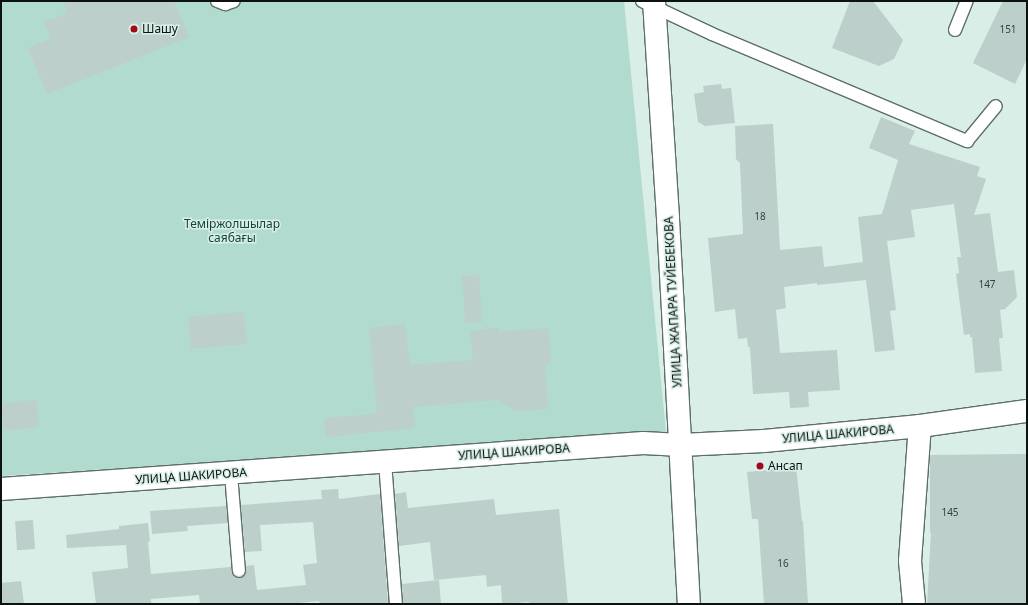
<!DOCTYPE html>
<meta charset="utf-8">
<style>
body{margin:0}
#map{position:relative;width:1028px;height:605px;overflow:hidden;background:#daeee8;font-family:"Noto Sans",sans-serif}
div>[style]{position:absolute}
.green>*{inset:0;background:#b1dbcf}
.building>*{inset:0;background:#bccfca;transform-origin:0 0}
.roads{filter:drop-shadow(1px 0 #5c6e69) drop-shadow(-1px 0 #5c6e69) drop-shadow(0 1px #5c6e69) drop-shadow(0 -1px #5c6e69)}
.service>*{height:12px;margin:-6px;padding:0 6px;transform-origin:6px;border-radius:6px;background:#fff}
.minor>*{height:22px;margin:-11px;padding:0 11px;transform-origin:11px;border-radius:11px;background:#fff}
.dots>*{width:11px;height:11px;translate:-50% -50%;box-sizing:border-box;border:2px solid #daeee8;border-radius:50%}
span{translate:-50% -50%;white-space:nowrap;text-align:center;line-height:1.15;-webkit-text-stroke:3px #daeee8;paint-order:stroke}
.number-label{font-size:10px;color:#37413e}
.number-label span{-webkit-text-stroke-width:0}
.poi-label{font-size:12px;color:#0b1210}
.left{translate:0 -50%;text-align:left}
.park-label{font-size:12px;color:#10453b}
.street-label{font-size:12px;color:#0b1210}
.frame{position:absolute;inset:0;border:2px solid #0b1210;pointer-events:none}
</style>
<div id="map">
<div class="green">
<div style="clip-path:polygon(1px 1px,624px 1px,666px 432px,1px 476px)"></div>
</div>
<div class="building">
<div style="clip-path:polygon(63px 1px,174px 1px,189px 37px,47px 94px,28px 48px,51px 38px,44px 22px,68px 13px)"></div>
<div style="clip-path:polygon(850px 1px,873px 1px,903px 40px,894px 59px,879px 66px,832px 48px)"></div>
<div style="clip-path:polygon(1003px 1px,1027px 1px,1027px 59px,1015px 84px,973px 63px)"></div>
<div style="clip-path:polygon(721px 84px,722px 89px,731px 88px,735px 123px,705px 126px,698px 122px,694px 94px,704px 92px,703px 86px)"></div>
<div style="clip-path:polygon(881px 117px,915px 131px,909px 144px,980px 167px,977px 176px,986px 179px,974px 215px,990px 213px,998px 272px,1014px 270px,1017px 297px,1005px 309px,1000px 310px,1003px 338px,999px 338px,1002px 371px,975px 373px,972px 337px,970px 337px,970px 334px,964px 335px,956px 274px,959px 273px,957px 257px,961px 257px,954px 204px,911px 210px,915px 237px,887px 241px,896px 310px,890px 311px,895px 350px,875px 352px,866px 280px,817px 285px,817px 283px,784px 287px,786px 308px,776px 310px,780px 353px,837px 350px,840px 390px,808px 392px,809px 407px,790px 408px,789px 392px,753px 394px,750px 347px,748px 347px,747px 338px,738px 339px,735px 309px,715px 312px,708px 238px,743px 234px,740px 163px,736px 159px,735px 126px,773px 124px,780px 250px,822px 246px,824px 267px,863px 262px,858px 217px,882px 214px,898px 160px,869px 148px)"></div>
<div style="left:479px;top:275px;width:47px;height:17px;rotate:86deg"></div>
<div style="left:244px;top:312px;width:32px;height:56px;rotate:85deg"></div>
<div style="clip-path:polygon(405px 324px,410px 365px,473px 360px,470px 331px,499px 327px,499px 332px,549px 328px,551px 363px,545px 364px,548px 409px,516px 411px,497px 400px,413px 407px,415px 428px,326px 437px,324px 418px,374px 414px,377px 412px,369px 328px)"></div>
<div style="left:36px;top:400px;width:27px;height:35px;rotate:84deg"></div>
<div style="clip-path:polygon(1027px 454px,1027px 604px,927px 604px,931px 533px,930px 533px,930px 455px)"></div>
<div style="clip-path:polygon(796px 467px,802px 521px,803px 521px,808px 604px,764px 604px,758px 519px,752px 519px,747px 472px)"></div>
<div style="clip-path:polygon(338px 489px,339px 499px,380px 494px,388px 604px,320px 604px,319px 601px,289px 604px,200px 604px,199px 595px,151px 599px,151px 604px,96px 604px,92px 572px,128px 568px,126px 545px,67px 548px,66px 535px,119px 529px,119px 526px,148px 523px,150px 541px,148px 542px,151px 574px,231px 567px,233px 576px,239px 578px,246px 575px,246px 566px,254px 565px,257px 590px,306px 585px,303px 565px,317px 563px,313px 522px,260px 525px,262px 551px,245px 552px,241px 505px,322px 499px,321px 490px)"></div>
<div style="clip-path:polygon(406px 492px,408px 508px,494px 499px,496px 515px,559px 509px,568px 604px,529px 604px,529px 602px,502px 604px,501px 585px,487px 587px,486px 575px,434px 580px,430px 542px,399px 546px,395px 494px)"></div>
<div style="clip-path:polygon(226px 506px,228px 523px,187px 526px,188px 531px,152px 534px,150px 511px)"></div>
<div style="left:33px;top:520px;width:29px;height:18px;rotate:86deg"></div>
<div style="clip-path:polygon(439px 580px,441px 604px,403px 604px,402px 584px)"></div>
<div style="clip-path:polygon(21px 581px,24px 604px,1px 604px,1px 583px)"></div>
</div>
<div class="roads">
<div class="service">
<div style="left:217px;top:1px;width:9px;rotate:21deg"></div>
<div style="left:225px;top:4px;width:9px;rotate:-18deg"></div>
<div style="left:642px;top:1px;width:77px;rotate:25.2deg"></div>
<div style="left:712px;top:34px;width:277px;rotate:22.8deg"></div>
<div style="left:967px;top:141px;width:45px;rotate:-50.4deg"></div>
<div style="left:955px;top:30px;width:31px;rotate:-68deg"></div>
<div style="left:385px;top:462px;width:142px;rotate:85.6deg"></div>
<div style="left:231px;top:474px;width:97px;rotate:85.3deg"></div>
</div>
<div class="minor">
<div style="left:654px;top:1px;width:218px;rotate:86.3deg"></div>
<div style="left:668px;top:219px;width:386px;rotate:86.9deg"></div>
<div style="left:1px;top:489px;width:644px;rotate:-4.1deg"></div>
<div style="left:643px;top:443px;width:38px;rotate:3deg"></div>
<div style="left:681px;top:445px;width:83px;rotate:-2.8deg"></div>
<div style="left:764px;top:441px;width:157px;rotate:-5.5deg"></div>
<div style="left:920px;top:426px;width:108px;rotate:-8deg"></div>
<div style="left:914px;top:604px;width:43px;rotate:-95.3deg"></div>
<div style="left:910px;top:561px;width:135px;rotate:-85.8deg"></div>
</div>
</div>
<div class="dots">
<div style="left:134px;top:29px;background:#a30816"></div>
<div style="left:760px;top:466px;background:#a30816"></div>
</div>
<div class="number-label">
<span style="left:1008px;top:30px">151</span>
<span style="left:760px;top:217px">18</span>
<span style="left:987px;top:285px">147</span>
<span style="left:950px;top:513px">145</span>
<span style="left:783px;top:564px">16</span>
</div>
<div class="poi-label">
<span class="left" style="left:142px;top:29px">Шашу</span>
<span class="left" style="left:768px;top:466px">Ансап</span>
</div>
<div class="park-label">
<span style="left:232px;top:231px">Теміржолшылар<br>саябағы</span>
</div>
<div class="street-label">
<span style="left:673px;top:302px;rotate:-93deg">УЛИЦА ЖАПАРА ТУЙЕБЕКОВА</span>
<span style="left:838px;top:434px;rotate:-5deg">УЛИЦА ШАКИРОВА</span>
<span style="left:514px;top:452px;rotate:-4deg">УЛИЦА ШАКИРОВА</span>
<span style="left:191px;top:476px;rotate:-4deg">УЛИЦА ШАКИРОВА</span>
</div>
<div class="frame"></div>
</div>
